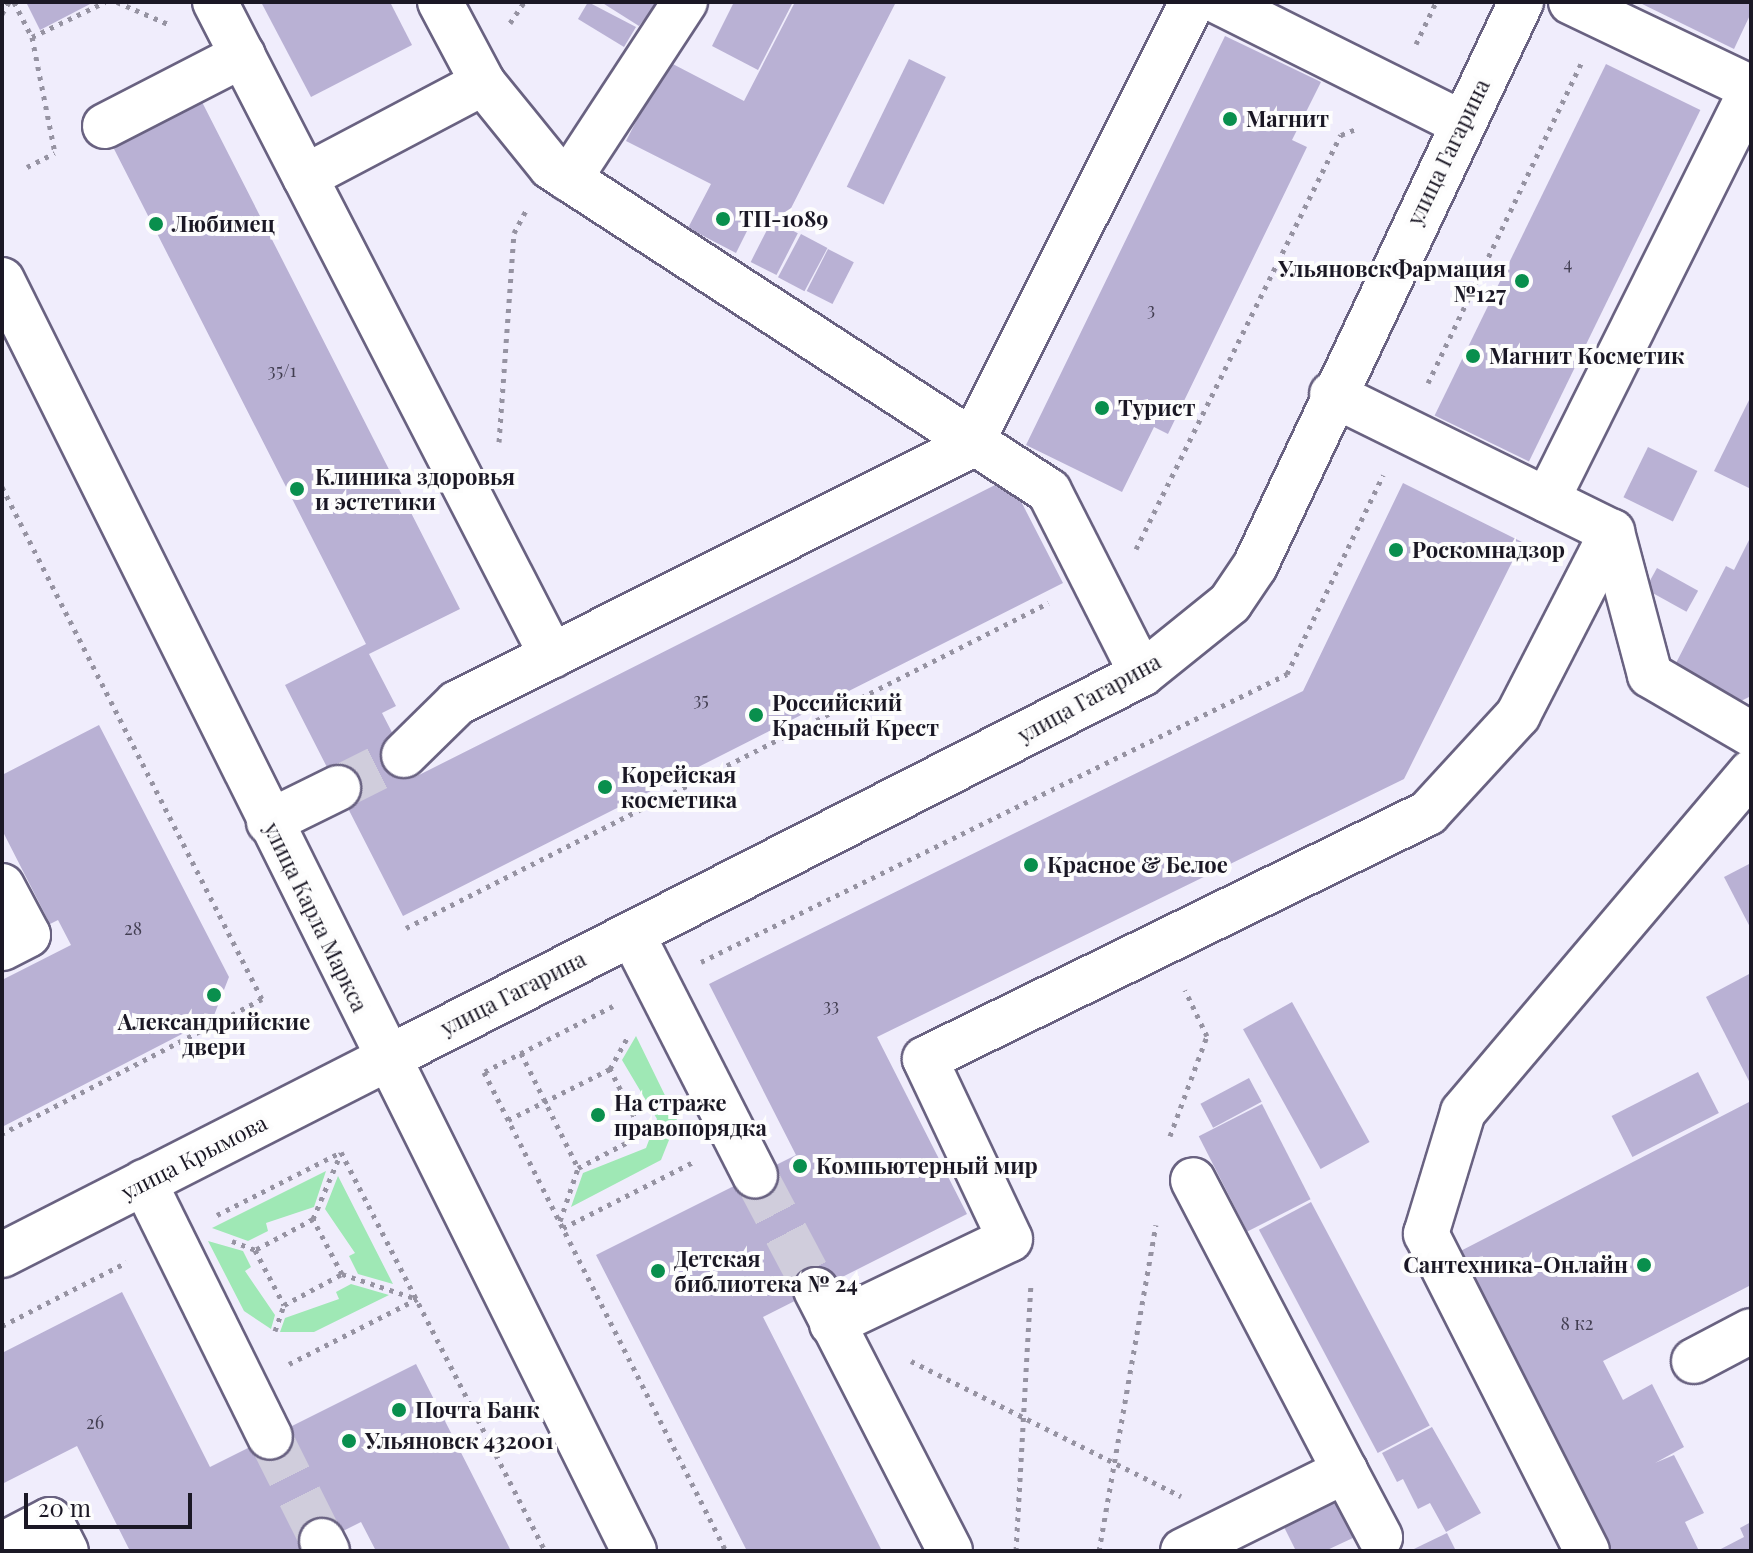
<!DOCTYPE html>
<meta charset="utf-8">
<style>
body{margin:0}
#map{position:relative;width:1753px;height:1553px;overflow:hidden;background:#f0edfc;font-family:"Playfair Display",serif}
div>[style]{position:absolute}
.green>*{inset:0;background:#9fe8b5}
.building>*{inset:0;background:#b9b1d4;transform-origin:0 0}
.minor-tunnel>*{height:44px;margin-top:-22px;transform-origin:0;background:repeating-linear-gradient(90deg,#d0cddc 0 44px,transparent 0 66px)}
.path>*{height:5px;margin-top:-2.5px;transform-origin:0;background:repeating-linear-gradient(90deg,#9693a2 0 4px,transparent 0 10px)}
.roads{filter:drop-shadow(2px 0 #696281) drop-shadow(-2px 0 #696281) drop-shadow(0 2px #696281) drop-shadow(0 -2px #696281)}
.minor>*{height:44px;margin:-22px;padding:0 22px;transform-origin:22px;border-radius:22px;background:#fff}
.major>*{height:44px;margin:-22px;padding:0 22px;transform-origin:22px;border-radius:22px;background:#fff}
.dots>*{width:22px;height:22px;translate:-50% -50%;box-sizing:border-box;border:4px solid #fdfdfd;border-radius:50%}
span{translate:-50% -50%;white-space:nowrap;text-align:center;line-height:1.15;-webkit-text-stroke:8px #fdfdfd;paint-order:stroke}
.number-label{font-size:18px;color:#423e51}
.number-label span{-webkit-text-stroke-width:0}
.poi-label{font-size:22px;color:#1b1825;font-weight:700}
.left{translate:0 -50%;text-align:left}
.right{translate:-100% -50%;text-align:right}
.street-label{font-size:22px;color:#1b1825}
.frame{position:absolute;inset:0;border:4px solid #1b1825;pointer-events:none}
.scale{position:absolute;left:24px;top:1493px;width:168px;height:36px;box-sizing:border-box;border:4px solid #1b1825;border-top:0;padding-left:10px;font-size:24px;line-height:28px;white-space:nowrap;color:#1b1825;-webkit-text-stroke:6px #fdfdfd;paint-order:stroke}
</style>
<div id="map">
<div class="green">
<div style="clip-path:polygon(636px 1036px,677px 1120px,661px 1160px,571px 1207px,583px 1173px,646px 1148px,657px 1119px,622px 1060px)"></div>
<div style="clip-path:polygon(326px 1171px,314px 1207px,266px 1223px,268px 1231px,248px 1241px,212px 1228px)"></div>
<div style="clip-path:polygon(338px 1176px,393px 1284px,358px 1274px,349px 1256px,355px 1253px,325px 1209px)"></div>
<div style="clip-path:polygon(208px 1241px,243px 1251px,251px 1267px,245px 1271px,275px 1315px,271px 1329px,244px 1311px)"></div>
<div style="clip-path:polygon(351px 1284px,389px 1295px,314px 1332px,280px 1332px,285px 1318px,339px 1299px,336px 1292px)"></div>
</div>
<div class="building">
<div style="clip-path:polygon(26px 2px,94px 2px,40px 30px)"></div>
<div style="clip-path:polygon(261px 2px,390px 2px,412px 45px,311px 97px)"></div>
<div style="clip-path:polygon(588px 2px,636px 27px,624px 47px,578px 19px)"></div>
<div style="clip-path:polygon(601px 2px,658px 2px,639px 26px)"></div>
<div style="clip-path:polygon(734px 2px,793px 2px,758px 70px,712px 46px)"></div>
<div style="clip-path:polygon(795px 2px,896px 2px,784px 222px,758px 209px,736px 253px,688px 228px,711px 184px,626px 141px,667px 61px,744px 101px)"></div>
<div style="clip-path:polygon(1638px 2px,1751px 2px,1751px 13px,1734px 49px)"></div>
<div style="clip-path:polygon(1225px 36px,1321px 82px,1292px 140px,1307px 147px,1168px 434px,1154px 427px,1122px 492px,1026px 445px)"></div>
<div style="left:909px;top:59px;width:41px;height:142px;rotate:26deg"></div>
<div style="left:1606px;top:64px;width:105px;height:391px;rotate:26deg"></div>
<div style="clip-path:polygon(201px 100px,460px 609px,369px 654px,396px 706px,382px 713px,415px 777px,1009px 478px,1063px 583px,403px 916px,285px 685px,366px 644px,112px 145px)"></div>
<div style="left:772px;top:220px;width:29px;height:47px;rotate:27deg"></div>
<div style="left:801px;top:234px;width:30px;height:49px;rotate:28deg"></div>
<div style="left:828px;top:249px;width:29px;height:47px;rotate:27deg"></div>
<div style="clip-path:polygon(1751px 396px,1751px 489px,1714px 471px)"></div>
<div style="left:1648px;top:447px;width:55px;height:56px;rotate:26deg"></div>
<div style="clip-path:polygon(1403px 483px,1522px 542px,1404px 779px,877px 1037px,967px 1214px,763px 1317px,882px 1551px,747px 1551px,596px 1255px,796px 1155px,709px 984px,1303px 691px)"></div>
<div style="clip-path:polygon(1751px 536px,1751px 696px,1741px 701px,1676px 663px,1726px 566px,1734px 570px)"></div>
<div style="left:1657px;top:568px;width:47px;height:24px;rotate:29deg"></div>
<div style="clip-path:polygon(99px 725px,229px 977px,213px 1018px,2px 1127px,2px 980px,71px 945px,58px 920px,50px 924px,2px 830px,2px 775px)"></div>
<div style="clip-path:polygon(1751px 863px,1751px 929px,1724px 877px)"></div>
<div style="clip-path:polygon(1751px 973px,1751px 1085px,1706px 997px)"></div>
<div style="left:1292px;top:1002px;width:160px;height:56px;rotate:61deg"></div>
<div style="left:1698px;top:1072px;width:46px;height:97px;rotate:63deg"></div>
<div style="left:1249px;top:1078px;width:27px;height:55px;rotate:62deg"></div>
<div style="clip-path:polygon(1751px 1101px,1751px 1285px,1603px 1361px,1623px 1400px,1652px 1384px,1684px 1447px,1655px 1463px,1674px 1455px,1704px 1513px,1685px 1522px,1699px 1551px,1596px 1551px,1445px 1259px)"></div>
<div style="left:1262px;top:1104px;width:107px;height:71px;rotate:63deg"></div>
<div style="left:1311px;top:1202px;width:253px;height:59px;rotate:62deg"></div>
<div style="clip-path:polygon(122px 1292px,210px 1467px,416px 1364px,511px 1551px,376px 1551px,361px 1522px,303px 1551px,130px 1551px,77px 1446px,2px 1484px,2px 1353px)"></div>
<div style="clip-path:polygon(1432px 1427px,1481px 1513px,1446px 1532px,1430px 1503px,1418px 1509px,1403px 1479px,1397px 1482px,1382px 1453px)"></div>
<div style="clip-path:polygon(1334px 1496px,1355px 1537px,1325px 1551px,1296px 1551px,1281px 1521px)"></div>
<div style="clip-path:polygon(1751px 1522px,1751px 1551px,1717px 1551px,1744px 1537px,1740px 1528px)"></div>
<div style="clip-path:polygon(1447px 1533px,1456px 1551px,1410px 1551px,1418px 1547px)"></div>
</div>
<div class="minor-tunnel">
<div style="left:338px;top:788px;width:74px;rotate:-26.6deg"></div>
<div style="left:755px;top:1175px;width:130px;rotate:62.1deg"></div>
<div style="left:270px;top:1437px;width:116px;rotate:63.4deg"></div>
</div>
<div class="path">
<div style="left:14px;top:2px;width:39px;rotate:63deg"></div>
<div style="left:32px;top:37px;width:118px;rotate:78.8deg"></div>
<div style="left:117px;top:2px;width:56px;rotate:23.3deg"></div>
<div style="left:2px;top:14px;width:14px;rotate:-60deg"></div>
<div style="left:510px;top:23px;width:25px;rotate:-56deg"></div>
<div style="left:32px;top:37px;width:81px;rotate:-25.6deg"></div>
<div style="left:1416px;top:44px;width:47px;rotate:-64.5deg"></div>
<div style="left:27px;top:167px;width:31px;rotate:-27deg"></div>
<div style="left:1428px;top:383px;width:354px;rotate:-64.4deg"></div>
<div style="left:499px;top:442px;width:210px;rotate:-85.9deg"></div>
<div style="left:514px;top:233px;width:27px;rotate:-62deg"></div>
<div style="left:2px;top:487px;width:574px;rotate:63.08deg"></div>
<div style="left:262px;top:999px;width:293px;rotate:152.6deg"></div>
<div style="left:1136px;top:549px;width:462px;rotate:-63.7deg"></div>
<div style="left:1341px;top:135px;width:16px;rotate:-22deg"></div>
<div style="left:406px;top:928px;width:720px;rotate:-26.85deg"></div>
<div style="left:701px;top:962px;width:653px;rotate:-26.17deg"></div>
<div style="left:1287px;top:674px;width:221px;rotate:-64.2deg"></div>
<div style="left:613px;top:1006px;width:145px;rotate:152.9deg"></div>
<div style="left:484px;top:1072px;width:537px;rotate:63.2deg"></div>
<div style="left:521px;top:1053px;width:128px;rotate:63.6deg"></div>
<div style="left:508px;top:1120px;width:114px;rotate:-26.6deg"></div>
<div style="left:1170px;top:1136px;width:107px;rotate:-69.7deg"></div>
<div style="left:1207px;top:1036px;width:51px;rotate:-115.6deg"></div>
<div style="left:341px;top:1152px;width:448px;rotate:62.9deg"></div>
<div style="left:217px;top:1215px;width:139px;rotate:-26.9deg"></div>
<div style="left:313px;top:1219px;width:72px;rotate:-67deg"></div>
<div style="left:560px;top:1221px;width:56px;rotate:-71.2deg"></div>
<div style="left:578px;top:1168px;width:73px;rotate:-27.6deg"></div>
<div style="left:643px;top:1134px;width:73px;rotate:-116.9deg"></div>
<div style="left:610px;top:1069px;width:37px;rotate:-61deg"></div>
<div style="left:563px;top:1228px;width:146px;rotate:-26.9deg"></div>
<div style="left:232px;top:1241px;width:25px;rotate:21deg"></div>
<div style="left:255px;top:1250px;width:62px;rotate:62.2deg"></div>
<div style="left:284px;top:1305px;width:66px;rotate:-28.1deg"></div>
<div style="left:342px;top:1274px;width:62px;rotate:-117.8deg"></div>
<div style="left:313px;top:1219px;width:66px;rotate:151.9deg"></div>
<div style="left:342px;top:1274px;width:79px;rotate:18.4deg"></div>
<div style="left:2px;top:1326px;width:140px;rotate:-27.1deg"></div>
<div style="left:275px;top:1331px;width:28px;rotate:-71deg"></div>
<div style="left:911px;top:1361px;width:302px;rotate:26.6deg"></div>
<div style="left:289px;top:1364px;width:144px;rotate:-26.9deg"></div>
<div style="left:1016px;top:1551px;width:266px;rotate:-86.8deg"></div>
<div style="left:1099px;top:1551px;width:331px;rotate:-80.1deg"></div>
</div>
<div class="roads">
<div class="minor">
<div style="left:215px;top:2px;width:197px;rotate:62.8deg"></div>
<div style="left:440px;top:2px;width:92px;rotate:62deg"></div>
<div style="left:483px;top:83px;width:201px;rotate:152.2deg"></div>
<div style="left:305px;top:177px;width:539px;rotate:62.72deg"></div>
<div style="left:1219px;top:2px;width:271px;rotate:26.5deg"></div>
<div style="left:1571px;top:2px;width:199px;rotate:25.5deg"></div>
<div style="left:483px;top:83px;width:108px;rotate:51deg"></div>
<div style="left:551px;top:167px;width:594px;rotate:33.05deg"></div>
<div style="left:1049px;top:491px;width:205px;rotate:63.1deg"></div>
<div style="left:105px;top:126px;width:155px;rotate:-27.2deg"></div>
<div style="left:569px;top:179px;width:212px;rotate:-56.8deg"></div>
<div style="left:1547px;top:500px;width:458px;rotate:-63.5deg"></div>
<div style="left:1612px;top:532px;width:148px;rotate:75.1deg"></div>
<div style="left:1650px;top:675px;width:117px;rotate:30.3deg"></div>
<div style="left:404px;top:755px;width:74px;rotate:-44.5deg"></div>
<div style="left:457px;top:703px;width:574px;rotate:-26.61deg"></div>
<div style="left:970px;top:446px;width:496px;rotate:-63.4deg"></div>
<div style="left:269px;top:822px;width:77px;rotate:-26.2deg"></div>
<div style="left:2px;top:886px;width:55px;rotate:62deg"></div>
<div style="left:28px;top:935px;width:29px;rotate:153deg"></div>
<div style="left:632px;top:934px;width:271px;rotate:63deg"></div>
<div style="left:144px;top:1182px;width:284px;rotate:63.7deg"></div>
<div style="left:2px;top:1255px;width:431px;rotate:-27deg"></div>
<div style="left:816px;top:1290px;width:293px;rotate:62.8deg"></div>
<div style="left:832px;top:1324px;width:197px;rotate:-25.5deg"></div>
<div style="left:1010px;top:1239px;width:199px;rotate:-115.3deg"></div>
<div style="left:925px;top:1059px;width:560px;rotate:-26.06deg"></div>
<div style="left:1428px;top:813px;width:133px;rotate:-47.4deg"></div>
<div style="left:1518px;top:715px;width:206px;rotate:-62.8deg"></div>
<div style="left:1612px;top:532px;width:312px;rotate:-153.8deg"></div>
<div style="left:1694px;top:1361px;width:64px;rotate:-27.8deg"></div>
<div style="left:1345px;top:1471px;width:75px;rotate:62.1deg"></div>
<div style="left:322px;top:1541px;width:11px;rotate:63deg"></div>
<div style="left:2px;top:1545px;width:54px;rotate:-27.5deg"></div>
<div style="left:50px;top:1520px;width:35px;rotate:63deg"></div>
<div style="left:1183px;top:1551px;width:181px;rotate:-26.3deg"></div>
<div style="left:1345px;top:1471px;width:328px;rotate:-117.6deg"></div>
<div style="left:1587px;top:1551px;width:356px;rotate:-116.9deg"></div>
<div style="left:1426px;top:1234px;width:127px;rotate:-73.1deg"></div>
<div style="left:1463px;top:1112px;width:446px;rotate:-49.7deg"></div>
</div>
<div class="major">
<div style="left:2px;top:280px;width:1419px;rotate:63.56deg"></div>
<div style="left:386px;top:1059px;width:848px;rotate:-26.99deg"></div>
<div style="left:1142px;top:674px;width:113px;rotate:-38.9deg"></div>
<div style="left:1230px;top:603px;width:45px;rotate:-56deg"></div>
<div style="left:1255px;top:566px;width:624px;rotate:-64.75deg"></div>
</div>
</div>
<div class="dots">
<div style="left:1230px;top:119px;background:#098f4d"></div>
<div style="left:723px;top:219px;background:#098f4d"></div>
<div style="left:156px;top:224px;background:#098f4d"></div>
<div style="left:1522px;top:281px;background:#098f4d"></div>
<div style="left:1473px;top:356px;background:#098f4d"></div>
<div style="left:1102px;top:408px;background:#098f4d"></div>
<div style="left:297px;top:489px;background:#098f4d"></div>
<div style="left:1396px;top:550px;background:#098f4d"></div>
<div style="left:756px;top:715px;background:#098f4d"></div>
<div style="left:605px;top:787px;background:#098f4d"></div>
<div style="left:1031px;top:865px;background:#098f4d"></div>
<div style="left:214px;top:995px;background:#098f4d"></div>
<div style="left:598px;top:1115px;background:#098f4d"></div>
<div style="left:800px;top:1166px;background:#098f4d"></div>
<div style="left:1644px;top:1265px;background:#098f4d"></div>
<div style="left:658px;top:1271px;background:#098f4d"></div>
<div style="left:399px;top:1410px;background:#098f4d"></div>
<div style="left:349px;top:1441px;background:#098f4d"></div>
</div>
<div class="number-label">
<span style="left:1568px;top:263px">4</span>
<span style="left:1151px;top:309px">3</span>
<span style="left:282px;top:370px">35/1</span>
<span style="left:701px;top:699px">35</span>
<span style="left:133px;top:928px">28</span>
<span style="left:831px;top:1005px">33</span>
<span style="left:1577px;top:1323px">8 к2</span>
<span style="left:95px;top:1422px">26</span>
</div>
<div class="poi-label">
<span class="left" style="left:1246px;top:119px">Магнит</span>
<span class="left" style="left:739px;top:219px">ТП-1089</span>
<span class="left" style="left:172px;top:224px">Любимец</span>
<span class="right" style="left:1506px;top:281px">УльяновскФармация<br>№127</span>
<span class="left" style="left:1489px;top:356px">Магнит Косметик</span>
<span class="left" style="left:1118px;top:408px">Турист</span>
<span class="left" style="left:315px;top:489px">Клиника здоровья<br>и эстетики</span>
<span class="left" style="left:1412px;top:550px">Роскомнадзор</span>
<span class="left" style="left:772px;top:715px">Российский<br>Красный Крест</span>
<span class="left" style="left:621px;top:787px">Корейская<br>косметика</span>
<span class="left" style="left:1047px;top:865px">Красное &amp; Белое</span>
<span style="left:214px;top:1034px">Александрийские<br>двери</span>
<span class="left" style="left:614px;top:1115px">На страже<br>правопорядка</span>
<span class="left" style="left:816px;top:1166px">Компьютерный мир</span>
<span class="left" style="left:674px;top:1271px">Детская<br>библиотека № 24</span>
<span class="right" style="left:1628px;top:1265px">Сантехника-Онлайн</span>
<span class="left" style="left:415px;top:1410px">Почта Банк</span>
<span class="left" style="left:365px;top:1441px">Ульяновск 432001</span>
</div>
<div class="street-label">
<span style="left:1448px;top:152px;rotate:-64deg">улица Гагарина</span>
<span style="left:1089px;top:698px;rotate:-29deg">улица Гагарина</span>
<span style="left:316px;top:917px;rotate:64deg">улица Карла Маркса</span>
<span style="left:513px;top:993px;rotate:-27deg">улица Гагарина</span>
<span style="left:194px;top:1157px;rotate:-27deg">улица Крымова</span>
</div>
<div class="frame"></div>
<div class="scale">20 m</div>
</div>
